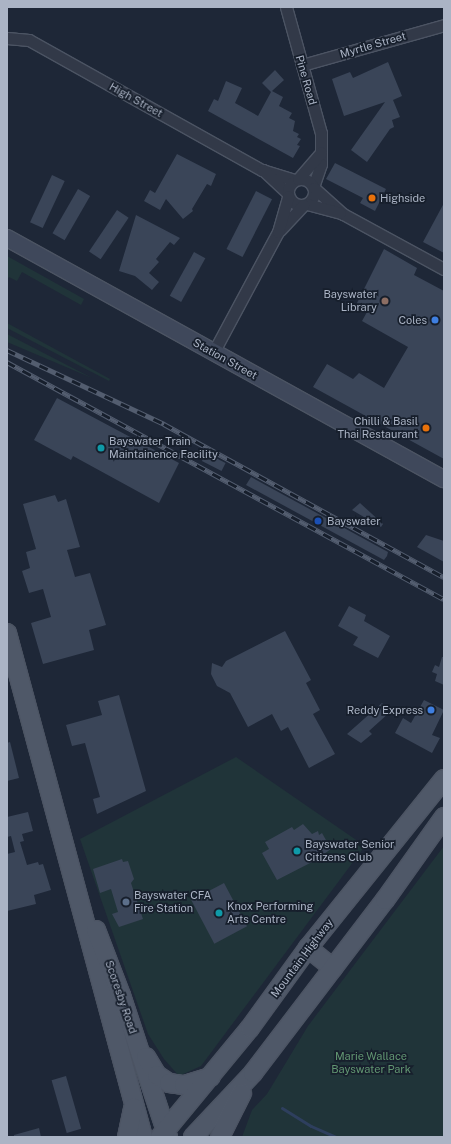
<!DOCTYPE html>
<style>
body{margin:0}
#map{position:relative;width:451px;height:1144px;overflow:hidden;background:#1e2737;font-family:"Public Sans",sans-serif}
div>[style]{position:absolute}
.green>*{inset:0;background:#203439}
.stream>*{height:3px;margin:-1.5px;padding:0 1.5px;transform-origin:1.5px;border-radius:1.5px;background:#2e3f5e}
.building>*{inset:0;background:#3a4558;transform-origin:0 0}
.roads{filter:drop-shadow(1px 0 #4c5463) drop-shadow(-1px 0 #4c5463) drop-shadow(0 1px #4c5463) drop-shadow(0 -1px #4c5463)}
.minor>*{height:11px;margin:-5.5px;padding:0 5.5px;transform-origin:5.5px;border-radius:5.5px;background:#323948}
.minor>.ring{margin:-5.5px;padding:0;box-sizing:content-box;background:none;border:11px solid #323948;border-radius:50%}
.secondary>*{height:16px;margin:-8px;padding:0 8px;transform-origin:8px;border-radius:8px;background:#3f485b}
.primary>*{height:18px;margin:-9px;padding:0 9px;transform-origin:9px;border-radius:9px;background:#4f5868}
.rail>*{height:4.5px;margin-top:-2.25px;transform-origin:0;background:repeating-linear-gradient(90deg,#171f2c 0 9px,#535d6f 0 18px);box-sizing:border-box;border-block:1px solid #535d6f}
.dots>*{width:11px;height:11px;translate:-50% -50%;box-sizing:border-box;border:2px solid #171f2c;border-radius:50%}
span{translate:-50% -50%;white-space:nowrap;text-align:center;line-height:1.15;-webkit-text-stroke:3.5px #171f2c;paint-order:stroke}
.street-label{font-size:11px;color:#abb4c5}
.poi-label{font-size:11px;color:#abb4c5}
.left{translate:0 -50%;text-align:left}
.right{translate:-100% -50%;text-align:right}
.park-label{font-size:11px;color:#629772}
.frame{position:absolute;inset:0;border:8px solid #abb4c5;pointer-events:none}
</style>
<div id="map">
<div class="green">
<div style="clip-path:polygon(7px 256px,84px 299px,81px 305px,22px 272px,17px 281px,9px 277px,7px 280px)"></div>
<div style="clip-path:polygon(7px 323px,110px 379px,109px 381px,7px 328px)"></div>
<div style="clip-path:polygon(7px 334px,92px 378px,7px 342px)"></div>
<div style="clip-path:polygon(236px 757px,365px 846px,201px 1066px,179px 1076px,164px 1059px,148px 1034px,80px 839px)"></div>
<div style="clip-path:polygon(444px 846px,444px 1137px,242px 1137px,252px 1110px,267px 1094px,308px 1026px)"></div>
</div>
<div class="stream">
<div style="left:282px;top:1108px;width:34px;rotate:32deg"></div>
<div style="left:311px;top:1126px;width:27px;rotate:24deg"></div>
</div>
<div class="building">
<div style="clip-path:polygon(388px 62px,402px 96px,393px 100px,400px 117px,392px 120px,394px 127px,390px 129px,367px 162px,351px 150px,385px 102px,344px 116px,332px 79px,350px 72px,353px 78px)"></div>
<div style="clip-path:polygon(275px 70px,284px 80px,272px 91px,283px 97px,279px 106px,292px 113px,289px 118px,295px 121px,293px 131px,299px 134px,297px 137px,301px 139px,297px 145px,300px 146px,293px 158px,208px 111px,214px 99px,218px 101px,226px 81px,242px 88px,235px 103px,258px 116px,271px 92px,262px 83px)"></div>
<div style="clip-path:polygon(177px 154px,216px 174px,211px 186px,207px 184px,192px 209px,193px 211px,183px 219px,166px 199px,160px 210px,144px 201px,150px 190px,155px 193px)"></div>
<div style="clip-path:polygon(335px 163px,386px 189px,375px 211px,360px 203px,363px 198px,326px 179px)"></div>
<div style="left:52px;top:175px;width:14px;height:52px;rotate:25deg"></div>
<div style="left:78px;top:189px;width:14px;height:51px;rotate:30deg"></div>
<div style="left:256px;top:191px;width:18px;height:65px;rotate:27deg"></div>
<div style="clip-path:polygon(444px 203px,444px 253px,423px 242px)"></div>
<div style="left:117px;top:210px;width:14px;height:50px;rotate:34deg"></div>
<div style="clip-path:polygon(136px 215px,180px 238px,174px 245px,170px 242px,156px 259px,159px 262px,149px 273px,159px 282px,152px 290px,135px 276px,119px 271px)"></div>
<div style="clip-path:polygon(384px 249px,417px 268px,414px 275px,444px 291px,444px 459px,313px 387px,327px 364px,353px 379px,359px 373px,384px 388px,408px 347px,362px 321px,367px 312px,356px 305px)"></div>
<div style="left:194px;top:252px;width:13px;height:50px;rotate:29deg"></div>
<div style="clip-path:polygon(57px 398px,179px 463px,159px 503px,73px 456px,71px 460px,34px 440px)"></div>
<div style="left:206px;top:453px;width:22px;height:9px;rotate:27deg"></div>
<div style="clip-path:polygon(251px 477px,388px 552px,387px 556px,384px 560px,246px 485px)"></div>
<div style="clip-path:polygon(55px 495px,58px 502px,66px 499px,80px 547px,67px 550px,75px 577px,90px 573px,106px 625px,89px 630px,94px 650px,43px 664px,31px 623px,51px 617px,43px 589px,29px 593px,22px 571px,30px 568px,26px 552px,36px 549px,23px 504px)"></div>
<div style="clip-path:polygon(360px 503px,383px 524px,381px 527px,352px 510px)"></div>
<div style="clip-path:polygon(426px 535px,444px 541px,444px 562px,417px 547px)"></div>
<div style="clip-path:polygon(349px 606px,366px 615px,364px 621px,390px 636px,378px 658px,353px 645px,358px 637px,338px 626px)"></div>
<div style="clip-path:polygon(285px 631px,311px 680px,306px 683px,320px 710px,313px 714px,335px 754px,309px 768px,288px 727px,281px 731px,272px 714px,248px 727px,230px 693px,217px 686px,211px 674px,212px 663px,222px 667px,226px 661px)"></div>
<div style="clip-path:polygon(442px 657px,444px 657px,444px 685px,435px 681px,437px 674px,432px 672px,435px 665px,439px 667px)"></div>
<div style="clip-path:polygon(119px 695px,146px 791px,97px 814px,93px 799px,100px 797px,85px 743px,72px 746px,66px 725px,102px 715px,98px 701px)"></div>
<div style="clip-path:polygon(424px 700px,444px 710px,432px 735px,440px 738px,432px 753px,395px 733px,403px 718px,411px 723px)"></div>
<div style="clip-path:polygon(382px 703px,390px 712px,369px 731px,372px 734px,361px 743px,347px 734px)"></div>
<div style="clip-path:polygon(10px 742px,19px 778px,7px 781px,7px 743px)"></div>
<div style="clip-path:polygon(28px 812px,33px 831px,22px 834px,24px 841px,20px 842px,27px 865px,38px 862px,39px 865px,43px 864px,51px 890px,34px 895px,36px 904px,7px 911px,7px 854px,15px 852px,11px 836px,7px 837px,7px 817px)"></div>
<div style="clip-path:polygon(303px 824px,312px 834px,318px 831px,319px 835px,322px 833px,331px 849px,314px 861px,277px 880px,262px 853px,269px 849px,265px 842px,292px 827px,294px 830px)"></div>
<div style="clip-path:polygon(122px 859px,123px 862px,128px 861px,134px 879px,131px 883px,143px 919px,119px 927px,112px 914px,118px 912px,111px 889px,100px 893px,93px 869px)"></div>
<div style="left:224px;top:883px;width:49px;height:37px;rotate:62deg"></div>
<div style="left:66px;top:1076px;width:55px;height:15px;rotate:74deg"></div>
<div style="clip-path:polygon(39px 1128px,41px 1137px,14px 1137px,14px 1135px)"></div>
</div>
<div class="roads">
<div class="minor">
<div style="left:286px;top:7px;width:131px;rotate:74.5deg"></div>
<div style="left:321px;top:133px;width:31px;rotate:90deg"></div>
<div style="left:321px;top:164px;width:24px;rotate:109deg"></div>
<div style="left:7px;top:38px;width:22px;rotate:5deg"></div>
<div style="left:29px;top:40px;width:267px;rotate:29.2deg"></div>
<div style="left:262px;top:170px;width:34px;rotate:17deg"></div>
<div style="left:302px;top:65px;width:148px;rotate:-15.7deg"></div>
<div style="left:263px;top:170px;width:34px;rotate:43deg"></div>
<div class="ring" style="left:288px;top:179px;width:15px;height:15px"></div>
<div style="left:298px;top:179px;width:35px;rotate:-49deg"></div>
<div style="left:314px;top:188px;width:39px;rotate:42deg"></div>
<div style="left:343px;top:214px;width:115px;rotate:28.6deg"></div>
<div style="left:307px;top:204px;width:34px;rotate:15deg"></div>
<div style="left:280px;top:230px;width:34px;rotate:-47deg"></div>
<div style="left:213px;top:353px;width:137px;rotate:-61.8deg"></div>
<div style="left:278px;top:232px;width:37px;rotate:-74deg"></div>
</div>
<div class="secondary">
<div style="left:7px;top:238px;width:499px;rotate:28.9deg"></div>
</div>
<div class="primary">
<div style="left:7px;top:633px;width:522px;rotate:74.9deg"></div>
<div style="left:96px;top:930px;width:70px;rotate:69deg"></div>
<div style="left:121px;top:995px;width:150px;rotate:71.7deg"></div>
<div style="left:308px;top:948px;width:32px;rotate:39deg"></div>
<div style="left:146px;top:1057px;width:21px;rotate:59deg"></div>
<div style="left:157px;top:1075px;width:14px;rotate:34deg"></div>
<div style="left:169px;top:1083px;width:15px;rotate:8deg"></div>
<div style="left:184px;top:1085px;width:28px;rotate:-17deg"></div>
<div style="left:127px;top:1137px;width:30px;rotate:-78deg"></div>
<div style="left:160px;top:1137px;width:141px;rotate:-50.5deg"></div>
<div style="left:250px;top:1028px;width:99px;rotate:-54.1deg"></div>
<div style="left:308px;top:948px;width:217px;rotate:-51.2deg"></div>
<div style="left:193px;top:1137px;width:88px;rotate:-46.8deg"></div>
<div style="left:253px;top:1073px;width:218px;rotate:-52.7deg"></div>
<div style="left:385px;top:900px;width:102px;rotate:-54.6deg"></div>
<div style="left:220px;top:1137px;width:49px;rotate:-63.4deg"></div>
</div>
</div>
<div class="rail">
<div style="left:7px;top:350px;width:174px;rotate:25.2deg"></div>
<div style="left:164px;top:424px;width:319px;rotate:28.7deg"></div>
<div style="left:7px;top:362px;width:497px;rotate:28.5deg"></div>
</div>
<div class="dots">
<div style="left:372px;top:198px;background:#e8710a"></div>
<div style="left:385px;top:301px;background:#8d6e63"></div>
<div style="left:435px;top:320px;background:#3f7fe0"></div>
<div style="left:426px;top:428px;background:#e8710a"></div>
<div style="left:101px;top:448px;background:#0f9aa8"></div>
<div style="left:318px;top:521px;background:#1a4fb4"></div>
<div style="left:431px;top:710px;background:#3f7fe0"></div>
<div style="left:297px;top:851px;background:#0f9aa8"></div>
<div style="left:126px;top:902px;background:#5c6f8a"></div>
<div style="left:219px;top:913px;background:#0f9aa8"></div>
</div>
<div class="street-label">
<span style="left:373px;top:45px;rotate:-16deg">Myrtle Street</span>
<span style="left:306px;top:80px;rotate:74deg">Pine Road</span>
<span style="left:136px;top:100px;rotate:29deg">High Street</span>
<span style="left:225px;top:359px;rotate:29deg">Station Street</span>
<span style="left:302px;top:958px;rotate:-53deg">Mountain Highway</span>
<span style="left:121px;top:997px;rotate:71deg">Scoresby Road</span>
</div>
<div class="poi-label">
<span class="left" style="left:380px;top:198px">Highside</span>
<span class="right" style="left:377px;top:301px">Bayswater<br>Library</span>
<span class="right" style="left:427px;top:320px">Coles</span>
<span class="right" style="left:418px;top:428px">Chilli &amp; Basil<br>Thai Restaurant</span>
<span class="left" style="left:109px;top:448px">Bayswater Train<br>Maintainence Facility</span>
<span class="left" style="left:327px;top:521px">Bayswater</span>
<span class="right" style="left:423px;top:710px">Reddy Express</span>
<span class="left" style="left:305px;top:851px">Bayswater Senior<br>Citizens Club</span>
<span class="left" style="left:134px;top:902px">Bayswater CFA<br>Fire Station</span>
<span class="left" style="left:227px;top:913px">Knox Performing<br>Arts Centre</span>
</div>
<div class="park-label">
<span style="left:371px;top:1063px">Marie Wallace<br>Bayswater Park</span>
</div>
<div class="frame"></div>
</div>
